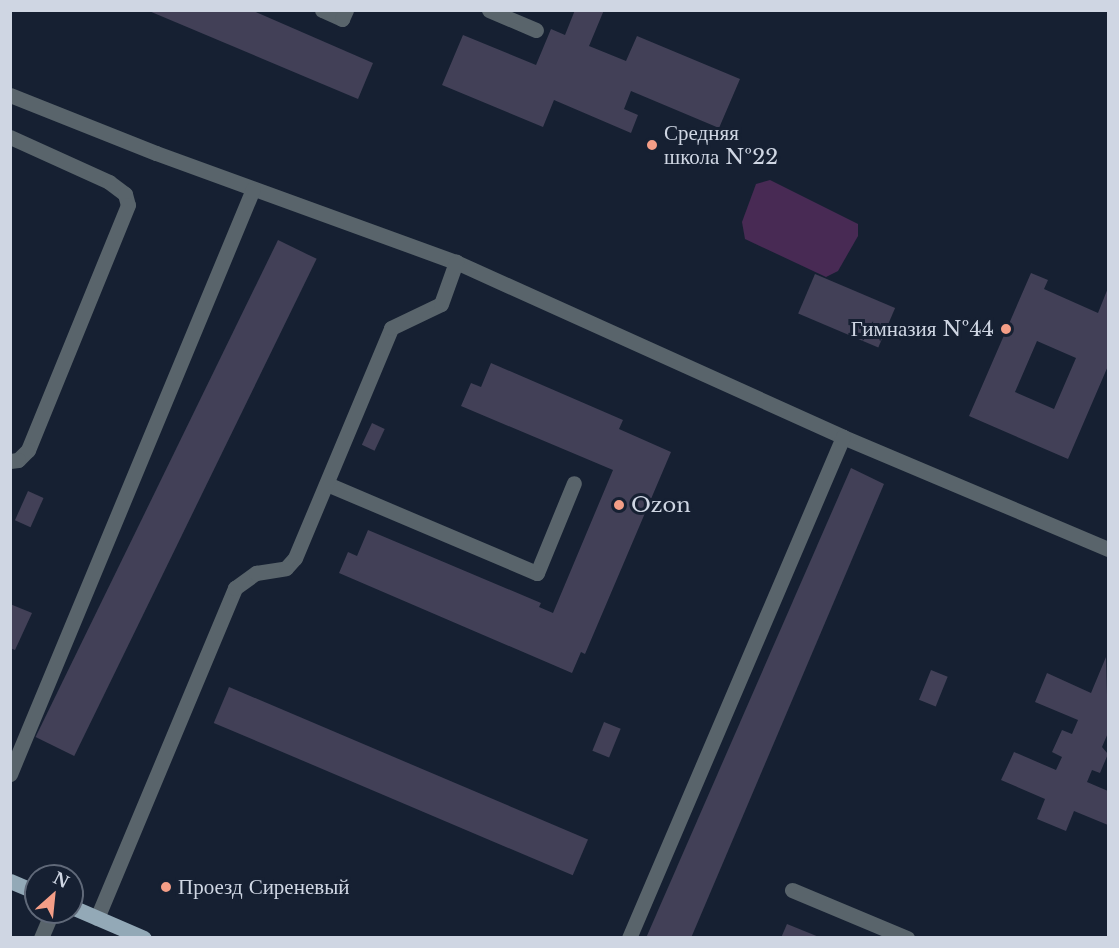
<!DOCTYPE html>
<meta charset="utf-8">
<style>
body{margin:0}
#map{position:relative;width:1119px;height:948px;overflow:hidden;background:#162032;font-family:"Libre Baskerville",serif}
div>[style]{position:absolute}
.green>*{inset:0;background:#482a54}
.building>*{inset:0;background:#424057;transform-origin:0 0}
.minor>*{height:15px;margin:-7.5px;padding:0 7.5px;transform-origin:7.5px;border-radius:7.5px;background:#59646b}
.major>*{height:15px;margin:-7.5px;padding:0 7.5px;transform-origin:7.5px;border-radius:7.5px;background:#93a9b7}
.dots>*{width:16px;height:16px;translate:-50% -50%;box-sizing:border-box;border:3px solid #162032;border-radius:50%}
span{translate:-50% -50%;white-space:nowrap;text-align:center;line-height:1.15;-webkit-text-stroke:6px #162032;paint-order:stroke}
.poi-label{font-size:21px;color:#cfd6e3}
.left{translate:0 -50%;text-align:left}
.right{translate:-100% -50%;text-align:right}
.frame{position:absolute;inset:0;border:12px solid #cfd6e3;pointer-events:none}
.north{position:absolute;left:24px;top:864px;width:60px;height:60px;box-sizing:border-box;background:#162032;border:2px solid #606979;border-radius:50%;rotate:27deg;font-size:16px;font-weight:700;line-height:24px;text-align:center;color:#cfd6e3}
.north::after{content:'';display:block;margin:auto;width:21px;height:27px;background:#f49e87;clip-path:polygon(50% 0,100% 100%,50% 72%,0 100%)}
</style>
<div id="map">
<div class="green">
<div style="clip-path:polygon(770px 180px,858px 224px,858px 236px,838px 271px,826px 277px,745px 239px,742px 222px,756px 184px)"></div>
</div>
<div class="building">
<div style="clip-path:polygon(251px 10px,373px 63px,358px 99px,149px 11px)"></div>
<div style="clip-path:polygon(575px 10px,604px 10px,589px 46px,626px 61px,637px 36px,740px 79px,719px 128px,631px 91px,624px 109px,638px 115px,631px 133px,554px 100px,543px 127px,442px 85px,463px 35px,536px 65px,551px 29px,565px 35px)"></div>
<div style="left:278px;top:240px;width:43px;height:553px;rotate:26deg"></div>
<div style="clip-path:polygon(evenodd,1031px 273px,1048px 280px,1044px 289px,1098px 313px,1108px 288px,1108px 366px,1068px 459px,969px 416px,1031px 273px,1037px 341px,1076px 358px,1054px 409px,1015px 392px,1037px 341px)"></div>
<div style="left:815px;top:274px;width:87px;height:43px;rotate:23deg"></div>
<div style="clip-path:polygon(491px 363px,623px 420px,619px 429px,671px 452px,585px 654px,581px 652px,572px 673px,339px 573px,348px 552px,357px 556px,368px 530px,541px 603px,539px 607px,553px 613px,613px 470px,461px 406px,471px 383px,481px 387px)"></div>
<div style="left:372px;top:423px;width:14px;height:24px;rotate:25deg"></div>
<div style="clip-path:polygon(851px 468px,884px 484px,691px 938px,646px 938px)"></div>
<div style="left:28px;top:491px;width:17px;height:32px;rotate:24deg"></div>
<div style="clip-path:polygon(10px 604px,32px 613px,15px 650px,10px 648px)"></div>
<div style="clip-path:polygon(1106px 657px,1108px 733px,1102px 747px,1108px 754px,1100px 773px,1092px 770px,1087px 782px,1108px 791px,1108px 825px,1074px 811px,1066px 831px,1037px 819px,1045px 799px,1001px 780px,1014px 752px,1056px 770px,1062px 757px,1052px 752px,1062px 730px,1072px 734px,1078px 720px,1035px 702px,1047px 673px,1091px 693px)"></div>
<div style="left:931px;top:670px;width:18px;height:32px;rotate:22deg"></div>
<div style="left:229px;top:687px;width:390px;height:39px;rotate:23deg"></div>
<div style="left:604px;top:722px;width:18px;height:31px;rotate:22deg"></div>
<div style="clip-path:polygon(787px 924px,819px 937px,819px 938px,781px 938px)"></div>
</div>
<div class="minor">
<div style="left:322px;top:10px;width:22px;rotate:24deg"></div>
<div style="left:342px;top:19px;width:10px;rotate:-66deg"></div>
<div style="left:489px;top:10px;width:51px;rotate:23.1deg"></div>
<div style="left:10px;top:95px;width:157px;rotate:21.7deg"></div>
<div style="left:156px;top:153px;width:319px;rotate:20deg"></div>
<div style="left:456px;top:262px;width:425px;rotate:24.3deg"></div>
<div style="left:843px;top:437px;width:288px;rotate:22.9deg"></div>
<div style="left:10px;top:137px;width:109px;rotate:24.4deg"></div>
<div style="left:109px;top:182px;width:20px;rotate:37deg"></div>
<div style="left:125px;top:194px;width:11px;rotate:75deg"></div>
<div style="left:128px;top:205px;width:265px;rotate:112.2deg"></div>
<div style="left:28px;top:450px;width:14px;rotate:135deg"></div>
<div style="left:18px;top:460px;width:8px;rotate:173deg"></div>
<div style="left:327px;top:484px;width:228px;rotate:23deg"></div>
<div style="left:537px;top:573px;width:97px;rotate:-67.7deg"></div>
<div style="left:10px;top:774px;width:633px;rotate:-67.44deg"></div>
<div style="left:792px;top:890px;width:125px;rotate:22.7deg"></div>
<div style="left:97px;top:918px;width:358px;rotate:-67.3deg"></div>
<div style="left:235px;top:588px;width:26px;rotate:-36deg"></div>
<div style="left:256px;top:573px;width:30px;rotate:-9deg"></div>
<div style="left:286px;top:568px;width:13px;rotate:-48deg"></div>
<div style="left:295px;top:558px;width:249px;rotate:-67.3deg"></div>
<div style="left:391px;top:328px;width:55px;rotate:-25.6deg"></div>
<div style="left:441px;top:304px;width:45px;rotate:-70.3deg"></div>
<div style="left:41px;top:938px;width:28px;rotate:-67deg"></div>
<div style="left:629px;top:938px;width:545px;rotate:-66.87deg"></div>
</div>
<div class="major">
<div style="left:10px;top:881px;width:28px;rotate:23deg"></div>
<div style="left:72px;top:907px;width:78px;rotate:23.3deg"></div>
</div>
<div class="dots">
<div style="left:652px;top:145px;background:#f49e87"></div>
<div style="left:1006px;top:329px;background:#f49e87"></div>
<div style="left:619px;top:505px;background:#f49e87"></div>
<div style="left:166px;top:887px;background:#f49e87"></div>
</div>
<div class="poi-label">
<span class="left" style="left:664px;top:145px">Средняя<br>школа №22</span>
<span class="right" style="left:994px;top:329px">Гимназия №44</span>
<span class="left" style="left:631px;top:505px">Ozon</span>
<span class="left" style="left:178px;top:887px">Проезд Сиреневый</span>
</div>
<div class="frame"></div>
<div class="north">N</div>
</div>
